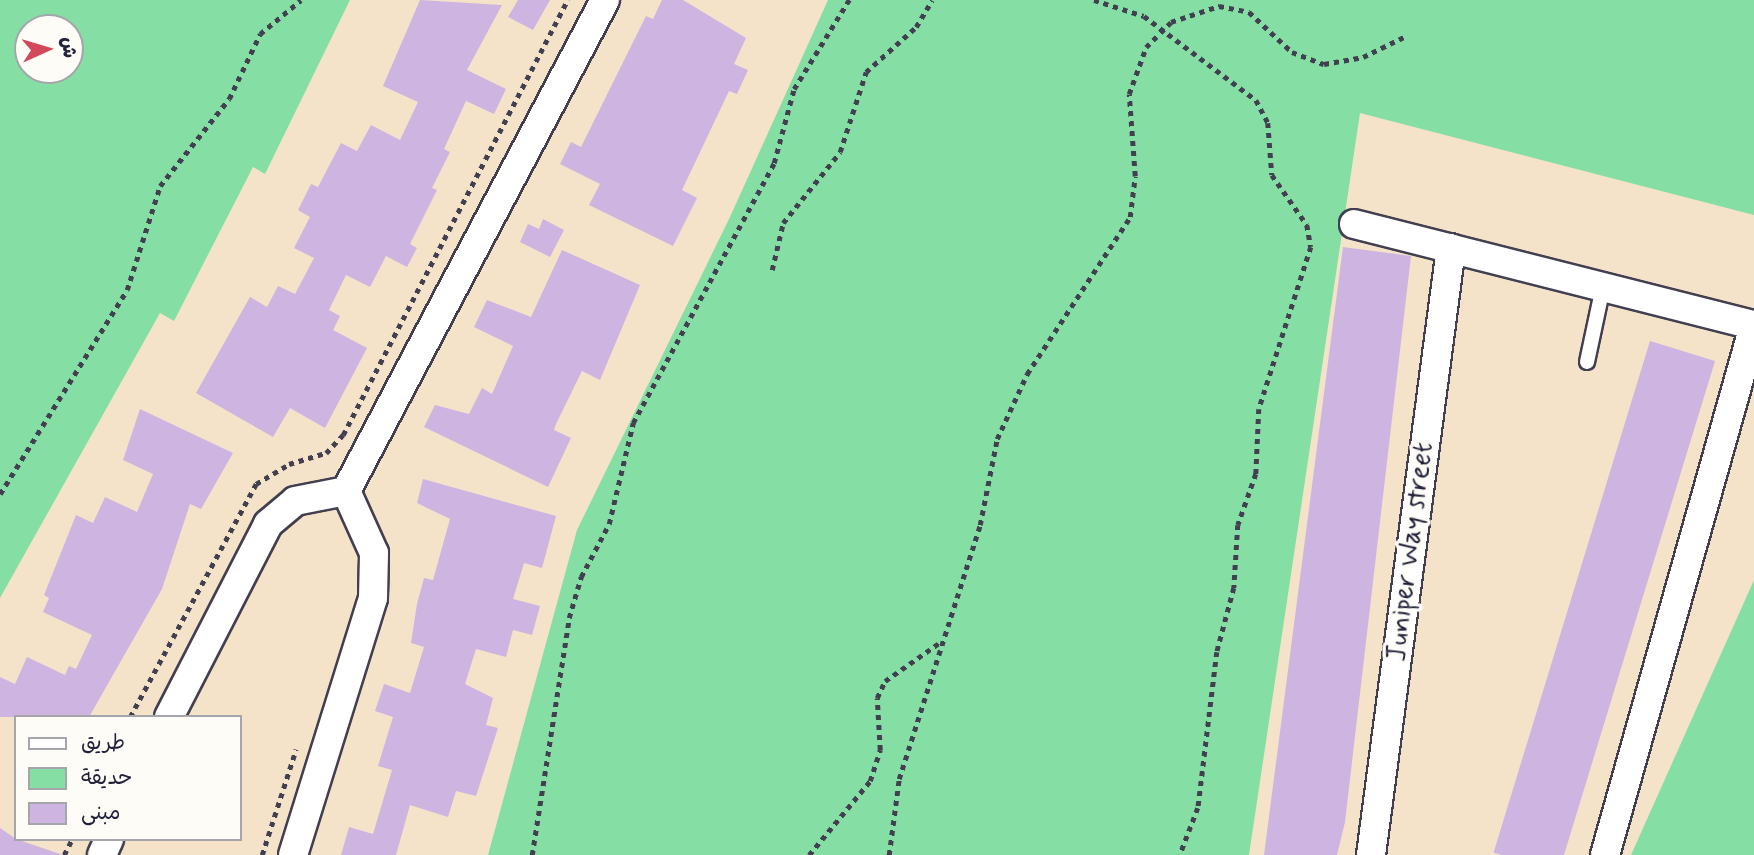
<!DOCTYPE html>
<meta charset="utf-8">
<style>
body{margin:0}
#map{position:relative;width:1754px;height:855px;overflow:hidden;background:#f4e3c8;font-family:Mynerve,"Playpen Sans Arabic",sans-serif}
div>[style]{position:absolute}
.green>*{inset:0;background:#85dfa5}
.building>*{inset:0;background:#ceb4e1;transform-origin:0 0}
.path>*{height:4.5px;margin-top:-2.25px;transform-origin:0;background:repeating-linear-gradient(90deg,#423f50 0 5px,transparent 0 10px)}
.roads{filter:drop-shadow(2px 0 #423f50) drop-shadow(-2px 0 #423f50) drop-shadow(0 2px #423f50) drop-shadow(0 -2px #423f50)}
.service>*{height:14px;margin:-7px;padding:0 7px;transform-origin:7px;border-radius:7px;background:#fff}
.minor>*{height:28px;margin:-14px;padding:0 14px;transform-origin:14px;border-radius:14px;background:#fff}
span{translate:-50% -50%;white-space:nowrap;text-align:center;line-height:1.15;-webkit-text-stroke:7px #fdfcf7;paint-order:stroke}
.street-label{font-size:28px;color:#22223b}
.legend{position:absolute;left:14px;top:715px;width:228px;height:126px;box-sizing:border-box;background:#fdfcf7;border:2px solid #a5a5ac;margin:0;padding:9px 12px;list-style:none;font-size:21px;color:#22223b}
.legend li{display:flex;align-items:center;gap:14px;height:35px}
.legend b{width:35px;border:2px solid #a5a5ac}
.north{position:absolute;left:14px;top:14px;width:70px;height:70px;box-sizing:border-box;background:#fdfcf7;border:2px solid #a5a5ac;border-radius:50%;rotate:86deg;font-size:19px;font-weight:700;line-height:28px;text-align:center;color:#22223b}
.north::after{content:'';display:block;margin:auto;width:24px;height:32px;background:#d1495b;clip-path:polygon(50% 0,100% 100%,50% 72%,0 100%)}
</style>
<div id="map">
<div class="green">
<div style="clip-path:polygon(evenodd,0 0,350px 0,265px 174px,253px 167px,174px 321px,160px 313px,0 598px,0 0,28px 28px,70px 28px,70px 70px,28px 70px,28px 28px)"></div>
<div style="clip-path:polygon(828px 0,1754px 0,1754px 215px,1360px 113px,1249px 855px,488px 855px,577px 530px,730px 217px)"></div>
<div style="clip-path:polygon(1754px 580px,1754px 855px,1631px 855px)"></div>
</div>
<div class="building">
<div style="clip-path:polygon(420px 0,502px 5px,467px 70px,506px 89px,494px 114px,466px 101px,444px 149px,450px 152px,432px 188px,437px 190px,410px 244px,417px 248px,407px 267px,386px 256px,370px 287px,346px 275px,329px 310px,340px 316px,333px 330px,367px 348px,325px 428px,290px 408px,273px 437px,196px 393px,250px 297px,267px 307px,278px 286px,295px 294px,314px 258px,294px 248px,310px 217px,298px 210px,311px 184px,318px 187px,341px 143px,357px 151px,371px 125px,400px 140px,418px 102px,383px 86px)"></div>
<div style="clip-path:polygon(518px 0,550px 0,533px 30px,508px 17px)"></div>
<div style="clip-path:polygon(662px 0,683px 0,746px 38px,734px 64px,748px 70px,737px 94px,729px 91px,682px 190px,697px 198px,673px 246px,589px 205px,600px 184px,560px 164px,571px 142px,581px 147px,646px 16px,653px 19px)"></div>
<div style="clip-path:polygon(543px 219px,564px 230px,550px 257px,520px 242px,528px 224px,539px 229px)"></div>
<div style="clip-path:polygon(1343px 247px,1411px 256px,1345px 822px,1337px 855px,1264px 855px)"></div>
<div style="clip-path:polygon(562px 250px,640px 285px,600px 380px,582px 371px,556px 424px,554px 430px,571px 438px,548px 487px,424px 427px,435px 405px,469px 414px,482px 388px,492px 394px,513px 346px,474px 327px,487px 300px,531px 317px)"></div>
<div style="left:1650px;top:341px;width:68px;height:535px;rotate:17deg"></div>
<div style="clip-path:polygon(140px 409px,233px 453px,201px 509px,190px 504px,162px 589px,89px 717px,0 717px,0 677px,15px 684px,27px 657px,65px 675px,69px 666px,76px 669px,92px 635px,43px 612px,49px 598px,44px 595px,76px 515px,93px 523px,105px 497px,137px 512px,153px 474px,123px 460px)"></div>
<div style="clip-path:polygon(423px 479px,556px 516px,542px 568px,524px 563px,513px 599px,540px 606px,532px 635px,513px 630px,506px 657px,476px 649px,465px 684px,493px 698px,486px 725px,498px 728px,476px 796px,456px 791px,448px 817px,410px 805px,396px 855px,341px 855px,349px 827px,373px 834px,392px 770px,378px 766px,393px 717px,375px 711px,384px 684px,410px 693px,424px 647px,411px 643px,417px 604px,424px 578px,433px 580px,450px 519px,417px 503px)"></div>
<div style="clip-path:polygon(0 828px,16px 839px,63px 855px,0 855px)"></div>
</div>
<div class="path">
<div style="left:1094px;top:0;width:52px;rotate:17.7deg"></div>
<div style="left:1144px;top:16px;width:140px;rotate:36.9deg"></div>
<div style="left:1256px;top:100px;width:26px;rotate:62deg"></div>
<div style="left:1268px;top:123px;width:52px;rotate:85.6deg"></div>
<div style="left:1272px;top:175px;width:61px;rotate:55deg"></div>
<div style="left:1307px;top:225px;width:22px;rotate:80deg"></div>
<div style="left:1311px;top:247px;width:170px;rotate:107.8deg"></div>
<div style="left:1259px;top:409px;width:65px;rotate:92.6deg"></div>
<div style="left:1256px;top:474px;width:54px;rotate:109.4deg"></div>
<div style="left:1238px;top:525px;width:63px;rotate:93.6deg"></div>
<div style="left:1234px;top:588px;width:66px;rotate:104.9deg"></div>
<div style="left:1217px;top:652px;width:157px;rotate:96.9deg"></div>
<div style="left:1198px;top:808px;width:50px;rotate:111deg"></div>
<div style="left:772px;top:270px;width:48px;rotate:-76.8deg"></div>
<div style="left:783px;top:223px;width:91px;rotate:-51.2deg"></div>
<div style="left:840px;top:152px;width:84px;rotate:-72deg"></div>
<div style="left:866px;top:72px;width:67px;rotate:-42deg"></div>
<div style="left:916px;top:27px;width:31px;rotate:-59deg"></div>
<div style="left:0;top:494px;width:240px;rotate:-58.1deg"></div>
<div style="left:127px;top:290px;width:109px;rotate:-72.4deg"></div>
<div style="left:160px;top:186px;width:111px;rotate:-51.6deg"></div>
<div style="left:229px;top:99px;width:72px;rotate:-64.5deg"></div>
<div style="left:260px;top:34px;width:53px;rotate:-39.7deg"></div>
<div style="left:130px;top:717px;width:265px;rotate:-61.6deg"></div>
<div style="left:256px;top:484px;width:39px;rotate:-31deg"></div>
<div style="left:289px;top:464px;width:39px;rotate:-17deg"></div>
<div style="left:326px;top:453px;width:25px;rotate:-47deg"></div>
<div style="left:343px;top:435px;width:490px;rotate:-62.7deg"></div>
<div style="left:64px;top:855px;width:18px;rotate:-63deg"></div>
<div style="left:262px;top:855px;width:111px;rotate:-72.2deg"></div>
<div style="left:532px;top:855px;width:240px;rotate:-81.1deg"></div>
<div style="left:569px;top:618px;width:43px;rotate:-73.7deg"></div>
<div style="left:581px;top:577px;width:60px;rotate:-62.2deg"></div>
<div style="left:609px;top:524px;width:104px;rotate:-76.6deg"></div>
<div style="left:633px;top:423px;width:296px;rotate:-61.5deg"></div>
<div style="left:774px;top:163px;width:77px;rotate:-74.9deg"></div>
<div style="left:794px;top:89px;width:105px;rotate:-58.3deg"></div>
<div style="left:809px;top:855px;width:96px;rotate:-50.5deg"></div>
<div style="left:870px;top:781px;width:33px;rotate:-72deg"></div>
<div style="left:880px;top:750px;width:52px;rotate:-93.3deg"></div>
<div style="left:877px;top:698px;width:19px;rotate:-65deg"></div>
<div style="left:885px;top:681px;width:66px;rotate:-35.1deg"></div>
<div style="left:889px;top:855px;width:77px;rotate:-82.5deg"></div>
<div style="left:899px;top:779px;width:267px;rotate:-72.3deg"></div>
<div style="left:980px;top:525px;width:88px;rotate:-78.8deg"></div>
<div style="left:997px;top:439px;width:72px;rotate:-65.2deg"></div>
<div style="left:1027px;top:374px;width:188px;rotate:-56.7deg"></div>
<div style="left:1130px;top:217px;width:41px;rotate:-83deg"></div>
<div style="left:1135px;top:176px;width:82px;rotate:-94.2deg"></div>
<div style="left:1129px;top:94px;width:50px;rotate:-70.1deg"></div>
<div style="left:1146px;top:47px;width:35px;rotate:-45deg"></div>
<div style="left:1171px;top:22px;width:51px;rotate:-18.4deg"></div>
<div style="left:1219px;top:6px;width:31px;rotate:11deg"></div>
<div style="left:1249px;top:12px;width:59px;rotate:42.9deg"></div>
<div style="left:1292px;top:52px;width:34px;rotate:21deg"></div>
<div style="left:1324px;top:64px;width:40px;rotate:-10deg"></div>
<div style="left:1363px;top:57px;width:50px;rotate:-26.1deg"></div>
</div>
<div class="roads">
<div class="service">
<div style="left:1587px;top:362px;width:77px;rotate:-78deg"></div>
</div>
<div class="minor">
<div style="left:1354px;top:224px;width:413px;rotate:14.2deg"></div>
<div style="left:346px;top:491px;width:555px;rotate:-62.19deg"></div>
<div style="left:169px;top:717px;width:217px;rotate:-62.8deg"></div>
<div style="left:268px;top:524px;width:35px;rotate:-40deg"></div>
<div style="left:295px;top:501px;width:52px;rotate:-11.1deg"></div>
<div style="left:102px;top:855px;width:17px;rotate:-66deg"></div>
<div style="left:293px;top:855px;width:269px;rotate:-72.7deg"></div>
<div style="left:373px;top:598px;width:45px;rotate:-88.7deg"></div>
<div style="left:374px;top:553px;width:68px;rotate:-114.3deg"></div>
<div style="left:1371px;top:855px;width:612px;rotate:-82.49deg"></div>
<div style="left:1605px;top:855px;width:550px;rotate:-74.27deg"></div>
</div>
</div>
<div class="street-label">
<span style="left:1411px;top:552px;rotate:-83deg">Juniper Way street</span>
</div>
<ul class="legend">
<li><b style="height:9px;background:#fff"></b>طريق</li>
<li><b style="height:19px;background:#85dfa5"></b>حديقة</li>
<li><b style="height:19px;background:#ceb4e1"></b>مبنى</li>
</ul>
<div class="north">ش</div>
</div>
